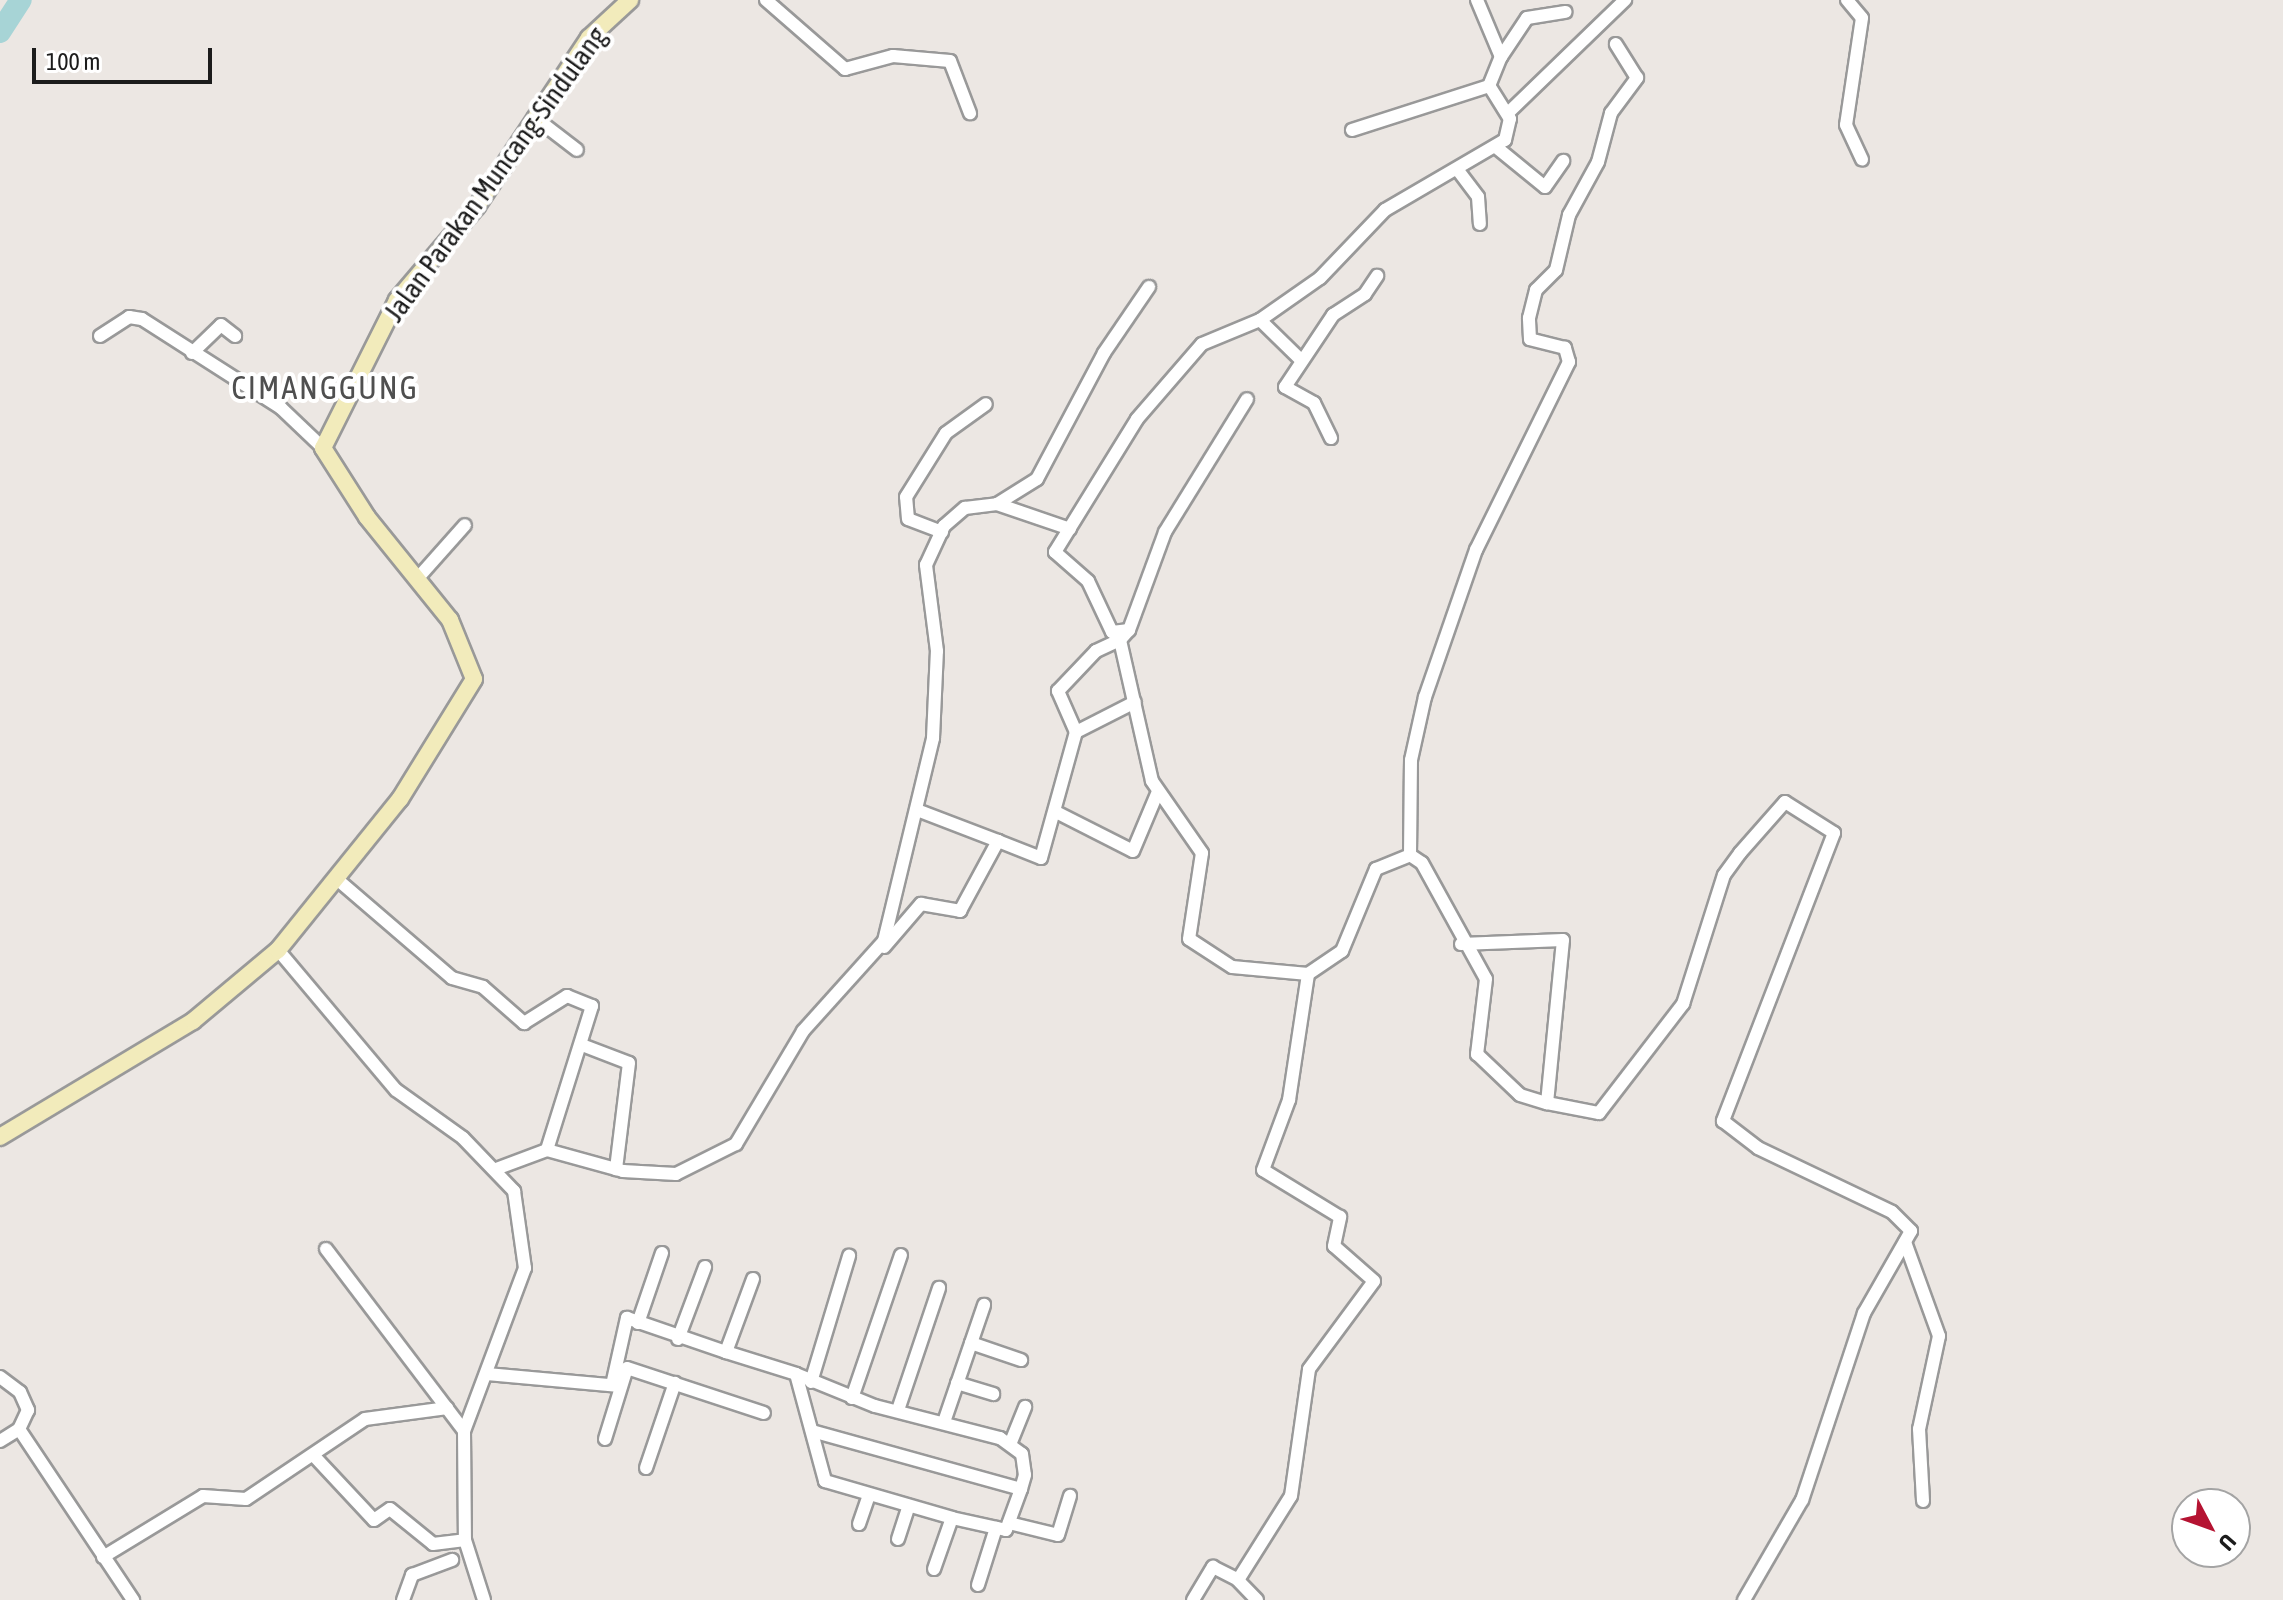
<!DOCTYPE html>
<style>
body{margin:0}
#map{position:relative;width:2283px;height:1600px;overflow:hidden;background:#ece7e3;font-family:"Asap Condensed",sans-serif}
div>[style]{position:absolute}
.river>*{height:22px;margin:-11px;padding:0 11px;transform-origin:11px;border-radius:11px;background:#a7d4d6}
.roads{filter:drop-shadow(2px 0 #999) drop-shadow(-2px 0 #999) drop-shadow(0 2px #999) drop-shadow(0 -2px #999)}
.street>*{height:12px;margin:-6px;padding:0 6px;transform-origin:6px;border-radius:6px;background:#fff}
.secondary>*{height:16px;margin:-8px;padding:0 8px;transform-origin:8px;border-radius:8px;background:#f2ebbb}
span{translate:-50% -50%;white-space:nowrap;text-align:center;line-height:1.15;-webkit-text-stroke:8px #fff;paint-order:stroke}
.street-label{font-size:28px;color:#1c1c1c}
.quarter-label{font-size:32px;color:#4f4f4f;letter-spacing:2px}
.north{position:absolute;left:2171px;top:1488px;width:80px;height:80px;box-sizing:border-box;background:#fff;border:2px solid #a4a4a4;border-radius:50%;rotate:131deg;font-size:22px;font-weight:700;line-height:32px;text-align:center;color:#1c1c1c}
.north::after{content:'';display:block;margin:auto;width:28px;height:36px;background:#b51332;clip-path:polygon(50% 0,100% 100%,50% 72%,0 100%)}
.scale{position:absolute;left:32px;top:48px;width:180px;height:36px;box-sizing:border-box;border:4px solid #1c1c1c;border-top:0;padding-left:10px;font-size:24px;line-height:28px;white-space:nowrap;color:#1c1c1c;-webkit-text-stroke:6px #fff;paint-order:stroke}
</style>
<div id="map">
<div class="river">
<div style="left:0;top:32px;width:38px;rotate:-57deg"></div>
</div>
<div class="roads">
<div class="street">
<div style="left:766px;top:0;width:105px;rotate:41.1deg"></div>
<div style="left:845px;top:69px;width:50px;rotate:-15.2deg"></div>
<div style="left:893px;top:56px;width:57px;rotate:5deg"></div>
<div style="left:950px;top:61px;width:56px;rotate:69deg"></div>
<div style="left:1847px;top:0;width:23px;rotate:50deg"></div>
<div style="left:1862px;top:18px;width:108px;rotate:98.5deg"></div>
<div style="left:1846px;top:125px;width:38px;rotate:65deg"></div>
<div style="left:1501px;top:57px;width:47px;rotate:-56.3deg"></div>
<div style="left:1527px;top:18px;width:39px;rotate:-9deg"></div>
<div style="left:1508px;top:113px;width:163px;rotate:-44deg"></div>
<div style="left:534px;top:117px;width:54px;rotate:37.5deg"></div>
<div style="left:1352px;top:130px;width:144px;rotate:-17.8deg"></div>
<div style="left:1489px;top:86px;width:31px;rotate:-68deg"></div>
<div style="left:1501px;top:57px;width:62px;rotate:-112.8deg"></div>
<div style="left:1496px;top:147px;width:63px;rotate:39.2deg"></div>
<div style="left:1545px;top:187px;width:32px;rotate:-55deg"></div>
<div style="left:1457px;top:169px;width:35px;rotate:53deg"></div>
<div style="left:1478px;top:197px;width:27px;rotate:86deg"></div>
<div style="left:1260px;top:320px;width:54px;rotate:44.3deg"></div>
<div style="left:100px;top:336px;width:35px;rotate:-33deg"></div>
<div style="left:129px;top:317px;width:13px;rotate:9deg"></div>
<div style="left:142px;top:319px;width:165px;rotate:32.6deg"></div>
<div style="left:281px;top:408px;width:58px;rotate:43.6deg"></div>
<div style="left:192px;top:353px;width:40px;rotate:-44deg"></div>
<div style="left:221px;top:325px;width:18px;rotate:38deg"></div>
<div style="left:1331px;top:438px;width:39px;rotate:-116deg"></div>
<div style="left:1314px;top:403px;width:33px;rotate:-151deg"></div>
<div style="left:1285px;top:387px;width:87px;rotate:-56.3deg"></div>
<div style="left:1333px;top:315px;width:38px;rotate:-33deg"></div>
<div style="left:1365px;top:294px;width:22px;rotate:-56deg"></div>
<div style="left:997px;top:504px;width:47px;rotate:-32deg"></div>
<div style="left:1037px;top:479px;width:143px;rotate:-62deg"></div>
<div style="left:1104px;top:353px;width:80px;rotate:-55.7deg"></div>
<div style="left:942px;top:532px;width:36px;rotate:-159deg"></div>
<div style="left:908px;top:519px;width:22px;rotate:-95deg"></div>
<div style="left:906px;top:497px;width:75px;rotate:-58deg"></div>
<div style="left:946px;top:433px;width:49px;rotate:-35.9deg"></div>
<div style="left:417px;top:579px;width:72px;rotate:-48.4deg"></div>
<div style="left:1129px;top:630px;width:104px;rotate:-69.8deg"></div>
<div style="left:1165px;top:532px;width:156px;rotate:-58.3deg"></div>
<div style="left:1076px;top:732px;width:66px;rotate:-27deg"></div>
<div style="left:917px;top:810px;width:87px;rotate:20.9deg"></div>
<div style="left:1056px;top:812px;width:86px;rotate:26.9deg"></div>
<div style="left:1133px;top:851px;width:62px;rotate:-67.2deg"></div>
<div style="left:1410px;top:855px;width:14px;rotate:34deg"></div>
<div style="left:1422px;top:863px;width:132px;rotate:61.1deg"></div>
<div style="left:1486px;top:979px;width:76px;rotate:96.8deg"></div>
<div style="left:1477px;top:1054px;width:59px;rotate:43.6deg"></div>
<div style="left:1520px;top:1095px;width:28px;rotate:17deg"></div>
<div style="left:338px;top:880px;width:150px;rotate:40.7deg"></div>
<div style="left:452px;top:978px;width:32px;rotate:16deg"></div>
<div style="left:483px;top:987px;width:55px;rotate:41.3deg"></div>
<div style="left:524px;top:1023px;width:51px;rotate:-32.1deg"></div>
<div style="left:567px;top:996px;width:27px;rotate:22deg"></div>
<div style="left:592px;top:1006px;width:151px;rotate:107.4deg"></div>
<div style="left:1461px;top:944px;width:102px;rotate:-2.2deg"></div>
<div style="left:1563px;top:940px;width:164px;rotate:95.6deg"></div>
<div style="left:1547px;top:1103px;width:53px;rotate:10.9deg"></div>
<div style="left:1599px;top:1113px;width:138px;rotate:-52.4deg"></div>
<div style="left:1683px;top:1004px;width:135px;rotate:-72.4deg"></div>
<div style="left:1724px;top:875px;width:27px;rotate:-54deg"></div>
<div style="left:1740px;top:853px;width:68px;rotate:-48.6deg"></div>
<div style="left:1785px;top:802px;width:58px;rotate:32.3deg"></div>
<div style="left:1834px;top:833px;width:309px;rotate:111.1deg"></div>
<div style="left:1723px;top:1121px;width:44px;rotate:37.6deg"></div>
<div style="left:1758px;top:1148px;width:148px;rotate:25.5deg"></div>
<div style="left:1892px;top:1212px;width:27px;rotate:45deg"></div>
<div style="left:1911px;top:1231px;width:95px;rotate:119.8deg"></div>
<div style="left:1864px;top:1313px;width:197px;rotate:108.3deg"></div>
<div style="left:1802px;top:1500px;width:116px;rotate:120.1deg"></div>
<div style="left:884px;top:947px;width:57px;rotate:-49.3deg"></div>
<div style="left:921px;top:904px;width:40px;rotate:10deg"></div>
<div style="left:960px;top:911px;width:80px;rotate:-61.5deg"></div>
<div style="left:998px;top:841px;width:46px;rotate:21.6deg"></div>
<div style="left:1041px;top:858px;width:131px;rotate:-74.5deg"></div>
<div style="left:1076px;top:732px;width:45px;rotate:-113.7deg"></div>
<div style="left:1058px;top:691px;width:55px;rotate:-46.5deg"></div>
<div style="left:1096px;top:651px;width:26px;rotate:-25deg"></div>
<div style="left:278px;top:950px;width:183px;rotate:49.9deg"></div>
<div style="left:396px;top:1090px;width:82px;rotate:35.6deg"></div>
<div style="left:463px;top:1138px;width:74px;rotate:46.1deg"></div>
<div style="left:514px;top:1191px;width:78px;rotate:81.9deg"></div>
<div style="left:525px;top:1268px;width:174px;rotate:110.5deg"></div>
<div style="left:464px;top:1431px;width:109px;rotate:89.5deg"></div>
<div style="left:465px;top:1540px;width:63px;rotate:72.4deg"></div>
<div style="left:1308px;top:974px;width:41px;rotate:-34.1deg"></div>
<div style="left:1342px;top:951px;width:89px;rotate:-67.5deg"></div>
<div style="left:1376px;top:869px;width:37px;rotate:-22deg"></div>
<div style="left:1410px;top:855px;width:95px;rotate:-89.4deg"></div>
<div style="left:1411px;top:760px;width:65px;rotate:-77.5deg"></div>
<div style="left:1425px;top:697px;width:156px;rotate:-70.9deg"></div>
<div style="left:1476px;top:550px;width:210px;rotate:-63.7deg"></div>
<div style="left:1569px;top:362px;width:15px;rotate:-106deg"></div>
<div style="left:1565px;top:348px;width:36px;rotate:-166deg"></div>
<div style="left:1530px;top:339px;width:21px;rotate:-93deg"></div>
<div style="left:1529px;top:318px;width:29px;rotate:-76deg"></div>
<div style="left:1536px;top:290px;width:28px;rotate:-45deg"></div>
<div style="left:1556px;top:270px;width:57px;rotate:-76.7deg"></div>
<div style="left:1569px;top:215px;width:60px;rotate:-61.3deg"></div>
<div style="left:1598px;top:162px;width:51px;rotate:-75.1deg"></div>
<div style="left:1611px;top:113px;width:44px;rotate:-53.4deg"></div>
<div style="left:1637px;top:78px;width:40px;rotate:-122deg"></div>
<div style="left:582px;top:1045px;width:50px;rotate:21deg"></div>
<div style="left:629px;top:1063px;width:107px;rotate:97deg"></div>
<div style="left:496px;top:1169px;width:54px;rotate:-20.4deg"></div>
<div style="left:547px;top:1150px;width:79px;rotate:15.4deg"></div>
<div style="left:623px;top:1171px;width:53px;rotate:3.2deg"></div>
<div style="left:676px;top:1174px;width:67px;rotate:-26.6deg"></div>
<div style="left:736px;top:1144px;width:131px;rotate:-59.3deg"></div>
<div style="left:803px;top:1031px;width:121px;rotate:-48deg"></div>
<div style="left:884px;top:941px;width:209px;rotate:-76.4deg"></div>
<div style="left:933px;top:738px;width:87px;rotate:-87.4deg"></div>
<div style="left:937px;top:651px;width:87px;rotate:-97.3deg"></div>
<div style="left:926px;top:565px;width:43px;rotate:-65.2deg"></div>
<div style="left:944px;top:526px;width:28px;rotate:-41deg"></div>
<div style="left:965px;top:508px;width:32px;rotate:-7deg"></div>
<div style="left:997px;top:504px;width:77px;rotate:18.9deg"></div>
<div style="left:1905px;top:1242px;width:100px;rotate:70.1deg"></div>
<div style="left:1939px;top:1336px;width:95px;rotate:102.1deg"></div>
<div style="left:1919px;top:1429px;width:72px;rotate:86.8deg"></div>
<div style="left:326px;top:1249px;width:228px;rotate:52.8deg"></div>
<div style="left:753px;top:1279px;width:78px;rotate:110.3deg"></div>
<div style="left:726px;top:1352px;width:73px;rotate:17.4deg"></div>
<div style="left:796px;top:1374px;width:111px;rotate:74.8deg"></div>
<div style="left:825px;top:1481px;width:132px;rotate:16.2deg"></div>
<div style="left:638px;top:1323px;width:74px;rotate:-71.1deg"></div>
<div style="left:678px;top:1339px;width:77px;rotate:-69.4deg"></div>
<div style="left:971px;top:1343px;width:53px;rotate:18.8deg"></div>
<div style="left:487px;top:1374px;width:133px;rotate:5.2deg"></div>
<div style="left:796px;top:1374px;width:85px;rotate:22.1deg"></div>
<div style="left:875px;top:1406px;width:129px;rotate:14.4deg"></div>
<div style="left:1000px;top:1438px;width:27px;rotate:36deg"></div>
<div style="left:1022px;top:1454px;width:21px;rotate:82deg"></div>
<div style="left:1025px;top:1475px;width:15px;rotate:106deg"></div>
<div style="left:1021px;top:1489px;width:217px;rotate:-164.5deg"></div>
<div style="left:0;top:1377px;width:25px;rotate:37deg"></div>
<div style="left:20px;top:1392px;width:20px;rotate:66deg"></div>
<div style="left:28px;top:1410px;width:21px;rotate:115deg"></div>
<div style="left:19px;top:1429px;width:206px;rotate:56.3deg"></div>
<div style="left:811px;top:1382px;width:132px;rotate:-73.2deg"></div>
<div style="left:957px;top:1383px;width:38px;rotate:17deg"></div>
<div style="left:612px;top:1385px;width:69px;rotate:-77.4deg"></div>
<div style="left:627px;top:1318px;width:105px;rotate:19deg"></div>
<div style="left:852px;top:1398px;width:151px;rotate:-71.1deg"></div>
<div style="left:898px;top:1410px;width:129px;rotate:-71.4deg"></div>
<div style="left:944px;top:1422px;width:124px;rotate:-71.1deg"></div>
<div style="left:605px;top:1439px;width:74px;rotate:-72.8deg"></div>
<div style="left:627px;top:1368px;width:144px;rotate:18.2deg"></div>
<div style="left:0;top:1441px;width:22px;rotate:-32deg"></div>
<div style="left:1011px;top:1442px;width:38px;rotate:-68deg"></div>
<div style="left:315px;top:1457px;width:86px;rotate:46.9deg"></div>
<div style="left:374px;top:1520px;width:19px;rotate:-35deg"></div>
<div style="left:390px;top:1509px;width:55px;rotate:39.1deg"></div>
<div style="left:433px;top:1544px;width:32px;rotate:-7deg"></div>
<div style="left:646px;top:1468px;width:90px;rotate:-71.2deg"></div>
<div style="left:1009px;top:1523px;width:50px;rotate:13.8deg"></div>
<div style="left:1058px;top:1535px;width:41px;rotate:-72.9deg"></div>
<div style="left:859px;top:1524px;width:31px;rotate:-71deg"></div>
<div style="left:898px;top:1539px;width:35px;rotate:-72deg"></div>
<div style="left:103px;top:1557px;width:117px;rotate:-31.4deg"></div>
<div style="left:203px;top:1496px;width:43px;rotate:4deg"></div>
<div style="left:246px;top:1499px;width:143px;rotate:-33.9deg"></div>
<div style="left:365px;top:1419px;width:83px;rotate:-7.6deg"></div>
<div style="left:934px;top:1569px;width:54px;rotate:-70.6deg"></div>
<div style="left:952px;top:1518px;width:55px;rotate:12.5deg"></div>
<div style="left:1006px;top:1530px;width:44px;rotate:-69.9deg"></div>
<div style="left:978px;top:1585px;width:60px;rotate:-72.5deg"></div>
<div style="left:403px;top:1600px;width:27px;rotate:-70deg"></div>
<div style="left:412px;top:1575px;width:43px;rotate:-20.6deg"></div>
<div style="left:1193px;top:1600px;width:39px;rotate:-59deg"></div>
<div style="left:1213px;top:1567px;width:28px;rotate:27deg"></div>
<div style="left:1257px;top:1600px;width:28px;rotate:-134deg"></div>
<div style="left:1238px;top:1580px;width:99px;rotate:-57.8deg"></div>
<div style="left:1291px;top:1496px;width:128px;rotate:-81.9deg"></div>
<div style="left:1309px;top:1369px;width:109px;rotate:-53.5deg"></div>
<div style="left:1374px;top:1281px;width:53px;rotate:-138.8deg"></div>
<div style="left:1334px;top:1246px;width:30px;rotate:-78deg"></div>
<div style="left:1340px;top:1217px;width:90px;rotate:-148.6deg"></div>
<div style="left:1263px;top:1170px;width:75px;rotate:-69.6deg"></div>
<div style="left:1289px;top:1100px;width:127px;rotate:-81.4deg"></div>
<div style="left:1308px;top:974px;width:76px;rotate:-174.7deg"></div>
<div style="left:1232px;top:967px;width:51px;rotate:-146.9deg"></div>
<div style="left:1189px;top:939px;width:87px;rotate:-81.4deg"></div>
<div style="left:1202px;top:853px;width:88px;rotate:-124.8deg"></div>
<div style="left:1152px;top:781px;width:145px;rotate:-102.8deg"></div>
<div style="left:1120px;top:640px;width:13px;rotate:-48deg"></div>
<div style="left:1129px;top:630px;width:17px;rotate:173deg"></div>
<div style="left:1112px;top:632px;width:56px;rotate:-115.2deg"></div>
<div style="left:1088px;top:581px;width:44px;rotate:-138.7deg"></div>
<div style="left:1055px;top:552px;width:156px;rotate:-58.3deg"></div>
<div style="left:1137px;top:419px;width:99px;rotate:-49.1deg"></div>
<div style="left:1202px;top:344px;width:63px;rotate:-22.5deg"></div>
<div style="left:1260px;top:320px;width:73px;rotate:-35deg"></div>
<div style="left:1320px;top:278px;width:94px;rotate:-46.3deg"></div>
<div style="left:1385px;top:210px;width:139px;rotate:-30.3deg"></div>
<div style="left:1505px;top:140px;width:22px;rotate:-77deg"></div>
<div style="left:1510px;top:119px;width:39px;rotate:-122deg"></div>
</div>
<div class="secondary">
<div style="left:0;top:1137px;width:225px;rotate:-31deg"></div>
<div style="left:193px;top:1021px;width:111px;rotate:-39.9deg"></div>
<div style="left:278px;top:950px;width:194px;rotate:-51.1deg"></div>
<div style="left:400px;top:799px;width:141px;rotate:-58.3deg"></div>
<div style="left:474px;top:679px;width:64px;rotate:-112.1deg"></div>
<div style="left:450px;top:620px;width:132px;rotate:-128.9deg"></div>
<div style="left:367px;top:517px;width:82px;rotate:-122.5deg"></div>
<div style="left:323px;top:448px;width:165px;rotate:-63.4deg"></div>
<div style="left:397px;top:300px;width:123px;rotate:-49.6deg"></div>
<div style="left:477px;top:206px;width:202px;rotate:-56.3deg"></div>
<div style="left:589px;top:38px;width:56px;rotate:-42.8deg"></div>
</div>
</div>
<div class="street-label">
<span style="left:495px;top:174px;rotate:-54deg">Jalan Parakan Muncang-Sindulang</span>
</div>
<div class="quarter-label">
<span style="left:325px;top:388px">CIMANGGUNG</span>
</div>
<div class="north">U</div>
<div class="scale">100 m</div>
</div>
